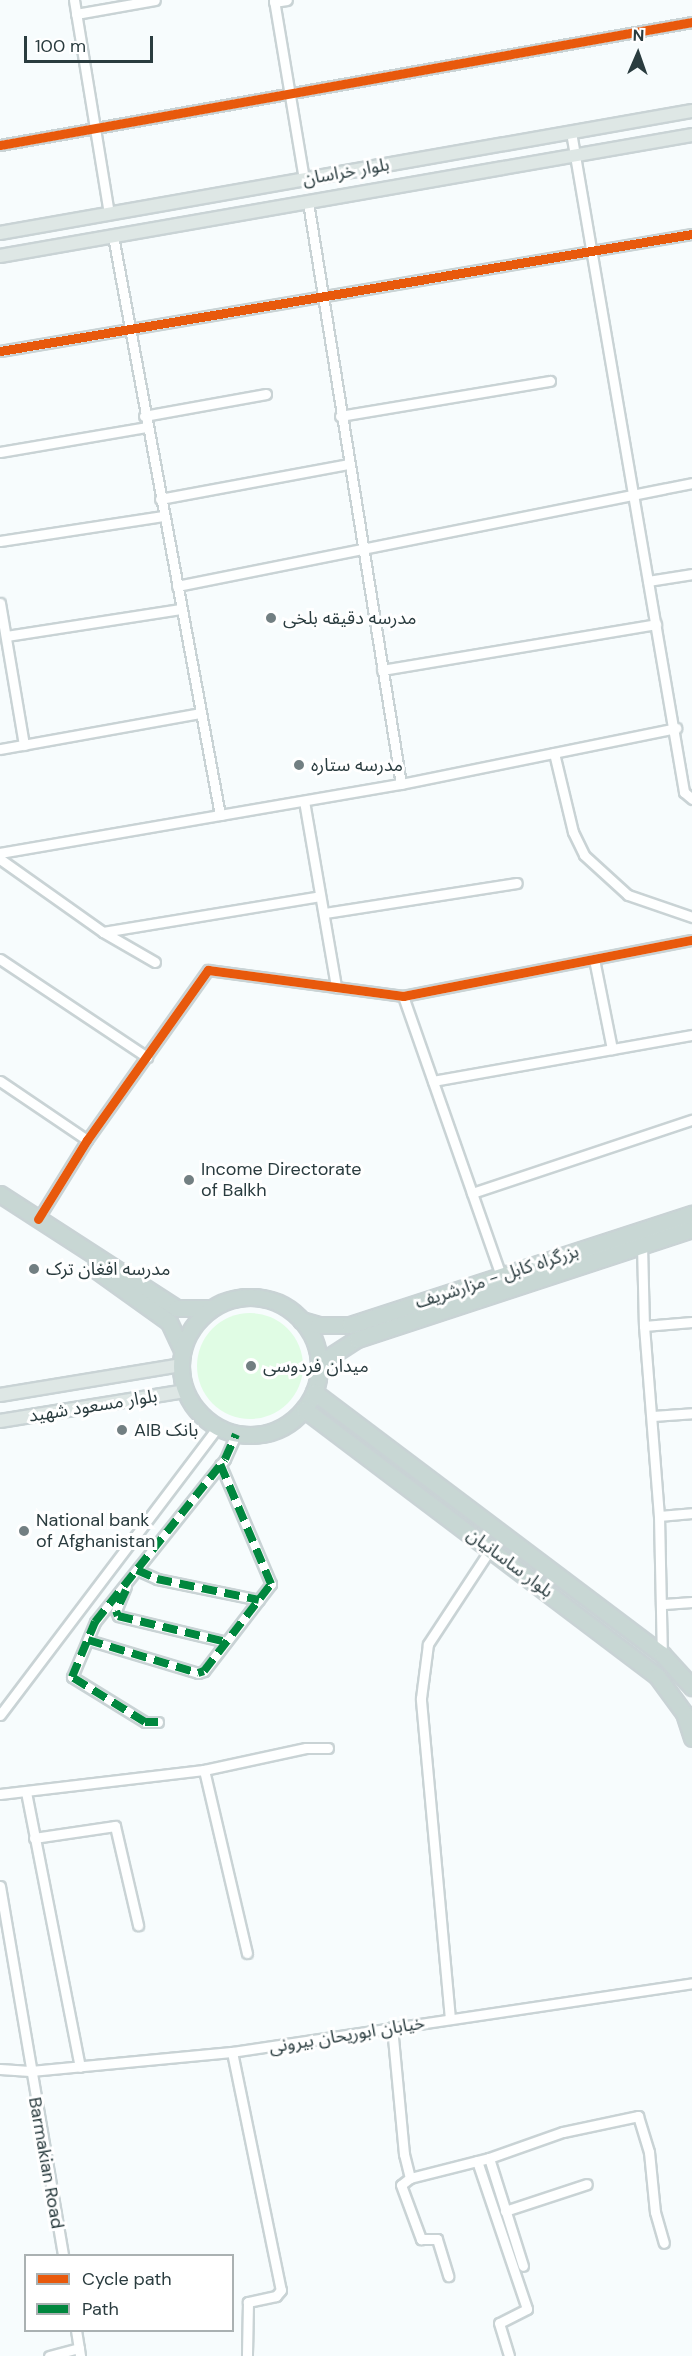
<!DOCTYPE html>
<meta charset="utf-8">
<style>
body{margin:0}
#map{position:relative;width:692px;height:2356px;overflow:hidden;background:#f7fcfd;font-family:"DM Sans","Noto Sans Arabic",sans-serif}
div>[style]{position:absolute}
.green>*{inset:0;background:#e0fce4}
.round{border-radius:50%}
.roads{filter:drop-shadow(2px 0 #c9d3d5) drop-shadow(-2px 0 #c9d3d5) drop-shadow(0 2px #c9d3d5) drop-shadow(0 -2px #c9d3d5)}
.minor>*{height:9px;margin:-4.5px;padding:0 4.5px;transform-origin:4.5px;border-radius:4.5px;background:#feffff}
.major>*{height:12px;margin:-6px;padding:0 6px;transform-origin:6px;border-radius:6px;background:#dee7e5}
.highway>*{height:15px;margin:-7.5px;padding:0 7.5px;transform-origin:7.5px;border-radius:7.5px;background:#c8d7d4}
.highway>.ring{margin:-7.5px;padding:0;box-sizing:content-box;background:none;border:15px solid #c8d7d4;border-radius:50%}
.quiet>*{height:8px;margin-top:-4px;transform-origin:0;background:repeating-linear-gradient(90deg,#00873e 0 15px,transparent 0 23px)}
.cycleway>*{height:9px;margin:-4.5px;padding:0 4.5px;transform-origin:4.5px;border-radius:4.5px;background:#e8590c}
.dots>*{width:16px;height:16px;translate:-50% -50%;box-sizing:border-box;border:3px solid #fff;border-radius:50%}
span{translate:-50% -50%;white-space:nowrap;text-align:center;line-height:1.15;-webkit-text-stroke:6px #fff;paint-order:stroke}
.street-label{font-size:18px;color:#2a3c3f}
.poi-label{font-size:18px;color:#2a3c3f}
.left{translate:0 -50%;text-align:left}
.legend{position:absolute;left:24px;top:2254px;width:210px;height:78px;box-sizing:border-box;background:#fff;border:2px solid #aab1b2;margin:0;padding:8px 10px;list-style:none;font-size:18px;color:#2a3c3f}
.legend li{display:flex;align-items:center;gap:12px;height:30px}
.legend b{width:30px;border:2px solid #aab1b2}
.north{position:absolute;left:608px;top:24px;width:60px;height:60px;-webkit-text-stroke:4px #fff;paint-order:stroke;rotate:2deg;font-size:16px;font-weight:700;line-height:24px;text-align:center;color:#2a3c3f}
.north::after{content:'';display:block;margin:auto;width:21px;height:27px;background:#2a3c3f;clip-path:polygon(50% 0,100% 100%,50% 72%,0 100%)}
.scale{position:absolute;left:24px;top:36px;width:129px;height:27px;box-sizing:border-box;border:3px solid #2a3c3f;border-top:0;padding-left:8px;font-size:18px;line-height:21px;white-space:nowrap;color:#2a3c3f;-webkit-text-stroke:4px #fff;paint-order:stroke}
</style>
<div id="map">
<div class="green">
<div class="round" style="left:197px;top:1313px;width:106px;height:106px"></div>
</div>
<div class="roads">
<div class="minor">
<div style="left:74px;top:0;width:217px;rotate:80.7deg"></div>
<div style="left:274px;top:0;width:181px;rotate:80.5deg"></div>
<div style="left:274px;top:2px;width:13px;rotate:-9deg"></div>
<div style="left:76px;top:14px;width:80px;rotate:-10deg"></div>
<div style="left:571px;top:132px;width:670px;rotate:80.28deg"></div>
<div style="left:684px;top:792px;width:11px;rotate:41deg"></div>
<div style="left:0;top:145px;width:703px;rotate:-10.08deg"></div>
<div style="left:308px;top:202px;width:589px;rotate:80.92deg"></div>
<div style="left:113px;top:236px;width:589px;rotate:79.53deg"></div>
<div style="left:0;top:351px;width:702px;rotate:-9.6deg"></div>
<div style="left:144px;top:416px;width:124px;rotate:-10.2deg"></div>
<div style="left:340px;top:416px;width:213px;rotate:-9.5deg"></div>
<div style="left:0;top:452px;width:148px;rotate:-9.7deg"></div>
<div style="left:160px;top:499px;width:191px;rotate:-10.5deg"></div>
<div style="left:0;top:541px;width:165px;rotate:-8.7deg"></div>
<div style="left:648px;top:581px;width:45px;rotate:-9deg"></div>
<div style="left:177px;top:586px;width:525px;rotate:-11.31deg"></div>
<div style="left:0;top:603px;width:144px;rotate:80.4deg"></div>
<div style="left:6px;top:636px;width:177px;rotate:-8.8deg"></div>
<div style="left:382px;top:670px;width:278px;rotate:-9.5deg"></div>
<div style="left:0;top:749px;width:204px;rotate:-10.2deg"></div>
<div style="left:554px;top:753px;width:81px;rotate:76.5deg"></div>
<div style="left:573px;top:832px;width:25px;rotate:64deg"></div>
<div style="left:584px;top:855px;width:59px;rotate:42.3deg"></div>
<div style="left:628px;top:895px;width:68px;rotate:19deg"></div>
<div style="left:304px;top:801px;width:189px;rotate:80.2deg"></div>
<div style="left:0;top:853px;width:407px;rotate:-9.8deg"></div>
<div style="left:401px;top:784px;width:281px;rotate:-11.5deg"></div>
<div style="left:0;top:859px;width:126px;rotate:35.3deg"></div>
<div style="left:103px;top:932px;width:60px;rotate:30deg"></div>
<div style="left:325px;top:913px;width:194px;rotate:-8.9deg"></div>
<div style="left:103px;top:932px;width:220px;rotate:-9.4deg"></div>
<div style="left:0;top:959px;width:177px;rotate:33.7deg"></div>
<div style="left:594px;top:959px;width:92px;rotate:78.7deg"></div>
<div style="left:403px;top:996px;width:297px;rotate:70.7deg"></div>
<div style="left:0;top:1081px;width:105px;rotate:34.1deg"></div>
<div style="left:433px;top:1081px;width:263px;rotate:-10.1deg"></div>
<div style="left:472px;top:1193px;width:232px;rotate:-18.4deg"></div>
<div style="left:38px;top:1219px;width:93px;rotate:-58.2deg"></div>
<div style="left:87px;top:1140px;width:209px;rotate:-54.6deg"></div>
<div style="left:208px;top:970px;width:197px;rotate:7.6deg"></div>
<div style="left:403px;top:996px;width:294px;rotate:-11deg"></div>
<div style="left:642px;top:1245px;width:81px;rotate:88.6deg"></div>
<div style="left:644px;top:1326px;width:191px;rotate:85.5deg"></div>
<div style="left:659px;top:1516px;width:138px;rotate:88.8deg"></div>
<div style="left:644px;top:1326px;width:48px;rotate:-4.8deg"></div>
<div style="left:653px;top:1416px;width:39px;rotate:-4deg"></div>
<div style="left:659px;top:1516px;width:33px;rotate:-5deg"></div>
<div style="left:137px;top:1570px;width:22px;rotate:24deg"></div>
<div style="left:157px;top:1579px;width:104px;rotate:11.6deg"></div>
<div style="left:126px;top:1586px;width:27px;rotate:112deg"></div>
<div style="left:116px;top:1611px;width:5px;rotate:68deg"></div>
<div style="left:118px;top:1616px;width:111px;rotate:13.5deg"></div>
<div style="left:664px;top:1604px;width:28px;rotate:-4deg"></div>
<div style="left:88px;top:1640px;width:115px;rotate:16.7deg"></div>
<div style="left:198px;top:1673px;width:6px;rotate:-18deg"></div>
<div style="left:204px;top:1671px;width:110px;rotate:-52.4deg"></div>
<div style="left:271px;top:1584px;width:130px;rotate:-113deg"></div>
<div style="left:0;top:1715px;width:361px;rotate:-52.9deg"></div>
<div style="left:158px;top:1722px;width:13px;rotate:180deg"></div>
<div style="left:145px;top:1722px;width:86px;rotate:-148.3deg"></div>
<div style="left:72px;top:1677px;width:60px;rotate:-67.3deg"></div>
<div style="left:95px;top:1622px;width:208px;rotate:-51.4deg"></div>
<div style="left:225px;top:1459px;width:27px;rotate:-66deg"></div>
<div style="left:204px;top:1770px;width:104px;rotate:-12.2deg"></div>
<div style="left:306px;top:1748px;width:22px"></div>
<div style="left:26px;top:1792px;width:280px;rotate:78.9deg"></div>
<div style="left:0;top:1794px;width:205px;rotate:-6.7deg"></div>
<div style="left:204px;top:1770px;width:188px;rotate:76.8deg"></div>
<div style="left:34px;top:1838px;width:82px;rotate:-8.4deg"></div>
<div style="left:115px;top:1826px;width:102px;rotate:76.9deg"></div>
<div style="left:0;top:1886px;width:375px;rotate:80.3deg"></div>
<div style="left:450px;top:2019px;width:322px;rotate:-95.2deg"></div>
<div style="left:421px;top:1698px;width:54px;rotate:-82.6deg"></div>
<div style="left:428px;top:1644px;width:115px;rotate:-56.7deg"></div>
<div style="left:392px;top:2027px;width:128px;rotate:84.6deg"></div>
<div style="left:404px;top:2154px;width:25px;rotate:76deg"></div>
<div style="left:410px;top:2178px;width:11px;rotate:142deg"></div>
<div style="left:401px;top:2185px;width:58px;rotate:69.7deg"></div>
<div style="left:421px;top:2239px;width:16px"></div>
<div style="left:437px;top:2239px;width:39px;rotate:73deg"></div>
<div style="left:232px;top:2052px;width:243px;rotate:78.4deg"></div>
<div style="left:281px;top:2290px;width:8px;rotate:130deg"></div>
<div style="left:276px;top:2296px;width:29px;rotate:168deg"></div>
<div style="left:248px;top:2302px;width:54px;rotate:91.1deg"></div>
<div style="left:0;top:2069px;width:30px;rotate:4deg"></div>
<div style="left:30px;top:2071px;width:203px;rotate:-5.4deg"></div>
<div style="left:232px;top:2052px;width:465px;rotate:-8.5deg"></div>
<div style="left:489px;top:2158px;width:113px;rotate:72.5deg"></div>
<div style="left:477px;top:2161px;width:156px;rotate:71.3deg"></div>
<div style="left:527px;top:2309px;width:31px;rotate:153deg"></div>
<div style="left:499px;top:2323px;width:34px;rotate:73deg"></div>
<div style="left:410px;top:2178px;width:81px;rotate:-14.2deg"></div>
<div style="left:489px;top:2158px;width:78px;rotate:-19.4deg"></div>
<div style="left:563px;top:2132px;width:77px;rotate:-12deg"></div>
<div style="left:638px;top:2116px;width:38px;rotate:73deg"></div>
<div style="left:649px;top:2152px;width:60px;rotate:84.3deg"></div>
<div style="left:655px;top:2212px;width:32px;rotate:74deg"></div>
<div style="left:505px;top:2211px;width:86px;rotate:-18.2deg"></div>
<div style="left:76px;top:2330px;width:26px;rotate:81deg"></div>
<div style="left:49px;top:2356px;width:31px;rotate:-15deg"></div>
</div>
<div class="major">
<div style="left:0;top:233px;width:703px;rotate:-10deg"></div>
<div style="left:0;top:256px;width:702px;rotate:-9.92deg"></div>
<div style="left:0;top:1395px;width:183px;rotate:-9.4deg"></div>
<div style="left:0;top:1421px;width:187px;rotate:-9.2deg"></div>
</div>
<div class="highway">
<div style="left:0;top:1194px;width:210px;rotate:32.9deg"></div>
<div style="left:176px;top:1308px;width:36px"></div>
<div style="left:95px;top:1269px;width:91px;rotate:35.6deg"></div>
<div style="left:169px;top:1322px;width:31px;rotate:65deg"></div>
<div class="ring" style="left:181px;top:1297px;width:123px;height:123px"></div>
<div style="left:301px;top:1320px;width:18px;rotate:16deg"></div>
<div style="left:318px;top:1325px;width:32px"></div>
<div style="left:350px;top:1325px;width:360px;rotate:-18deg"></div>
<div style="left:319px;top:1373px;width:16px;rotate:-63deg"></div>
<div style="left:326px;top:1359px;width:37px;rotate:-33deg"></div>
<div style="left:357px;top:1339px;width:353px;rotate:-18.2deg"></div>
<div style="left:314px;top:1392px;width:436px;rotate:37deg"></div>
<div style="left:662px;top:1654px;width:45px;rotate:47.7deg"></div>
<div style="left:304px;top:1409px;width:443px;rotate:37.1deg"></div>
<div style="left:657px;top:1676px;width:46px;rotate:53.9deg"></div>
<div style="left:684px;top:1713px;width:26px;rotate:72deg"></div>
</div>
</div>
<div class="quiet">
<div style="left:137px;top:1570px;width:22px;rotate:24deg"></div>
<div style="left:157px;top:1579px;width:104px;rotate:11.6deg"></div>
<div style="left:126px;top:1590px;width:23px;rotate:115deg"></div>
<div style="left:116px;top:1611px;width:5px;rotate:68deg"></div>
<div style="left:118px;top:1616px;width:111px;rotate:13.5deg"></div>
<div style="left:88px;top:1640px;width:115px;rotate:16.7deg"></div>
<div style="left:198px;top:1673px;width:6px;rotate:-18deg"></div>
<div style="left:204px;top:1671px;width:110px;rotate:-52.4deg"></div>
<div style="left:271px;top:1584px;width:130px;rotate:-113deg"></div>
<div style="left:158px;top:1722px;width:13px;rotate:180deg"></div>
<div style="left:145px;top:1722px;width:86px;rotate:-148.3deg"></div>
<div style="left:72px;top:1677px;width:60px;rotate:-67.3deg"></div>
<div style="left:95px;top:1622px;width:208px;rotate:-51.4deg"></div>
<div style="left:225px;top:1459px;width:27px;rotate:-66deg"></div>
</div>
<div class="cycleway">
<div style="left:0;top:145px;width:703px;rotate:-10.08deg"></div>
<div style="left:0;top:351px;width:702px;rotate:-9.6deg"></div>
<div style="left:38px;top:1219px;width:93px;rotate:-58.2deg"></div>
<div style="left:87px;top:1140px;width:209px;rotate:-54.6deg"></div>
<div style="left:208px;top:970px;width:197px;rotate:7.6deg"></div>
<div style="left:403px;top:996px;width:294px;rotate:-11deg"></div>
</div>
<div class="dots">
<div style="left:271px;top:618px;background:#727f82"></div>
<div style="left:299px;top:765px;background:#727f82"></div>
<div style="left:189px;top:1180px;background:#727f82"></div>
<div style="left:34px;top:1269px;background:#727f82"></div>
<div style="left:251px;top:1366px;background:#727f82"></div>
<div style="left:122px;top:1430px;background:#727f82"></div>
<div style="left:24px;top:1531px;background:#727f82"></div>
</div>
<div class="street-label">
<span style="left:346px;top:172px;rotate:-10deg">بلوار خراسان</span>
<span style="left:497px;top:1277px;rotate:-18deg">بزرگراه کابل - مزارشریف</span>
<span style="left:93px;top:1406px;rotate:-9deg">بلوار مسعود شهید</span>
<span style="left:510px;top:1563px;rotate:37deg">بلوار ساسانیان</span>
<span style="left:347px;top:2035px;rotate:-9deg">خیابان ابوریحان بیرونی</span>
<span style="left:46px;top:2163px;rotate:80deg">Barmakian Road</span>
</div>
<div class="poi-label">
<span class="left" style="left:283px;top:618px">مدرسه دقيقه بلخى</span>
<span class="left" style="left:311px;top:765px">مدرسه ستاره</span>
<span class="left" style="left:201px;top:1180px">Income Directorate<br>of Balkh</span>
<span class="left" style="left:46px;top:1269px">مدرسه افغان ترک</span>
<span class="left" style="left:263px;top:1366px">میدان فردوسی</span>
<span class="left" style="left:134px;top:1430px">AIB بانک</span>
<span class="left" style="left:36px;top:1531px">National bank<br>of Afghanistan</span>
</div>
<ul class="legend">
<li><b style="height:8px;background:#e8590c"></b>Cycle path</li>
<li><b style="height:8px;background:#00873e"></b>Path</li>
</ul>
<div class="north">N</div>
<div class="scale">100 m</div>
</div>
